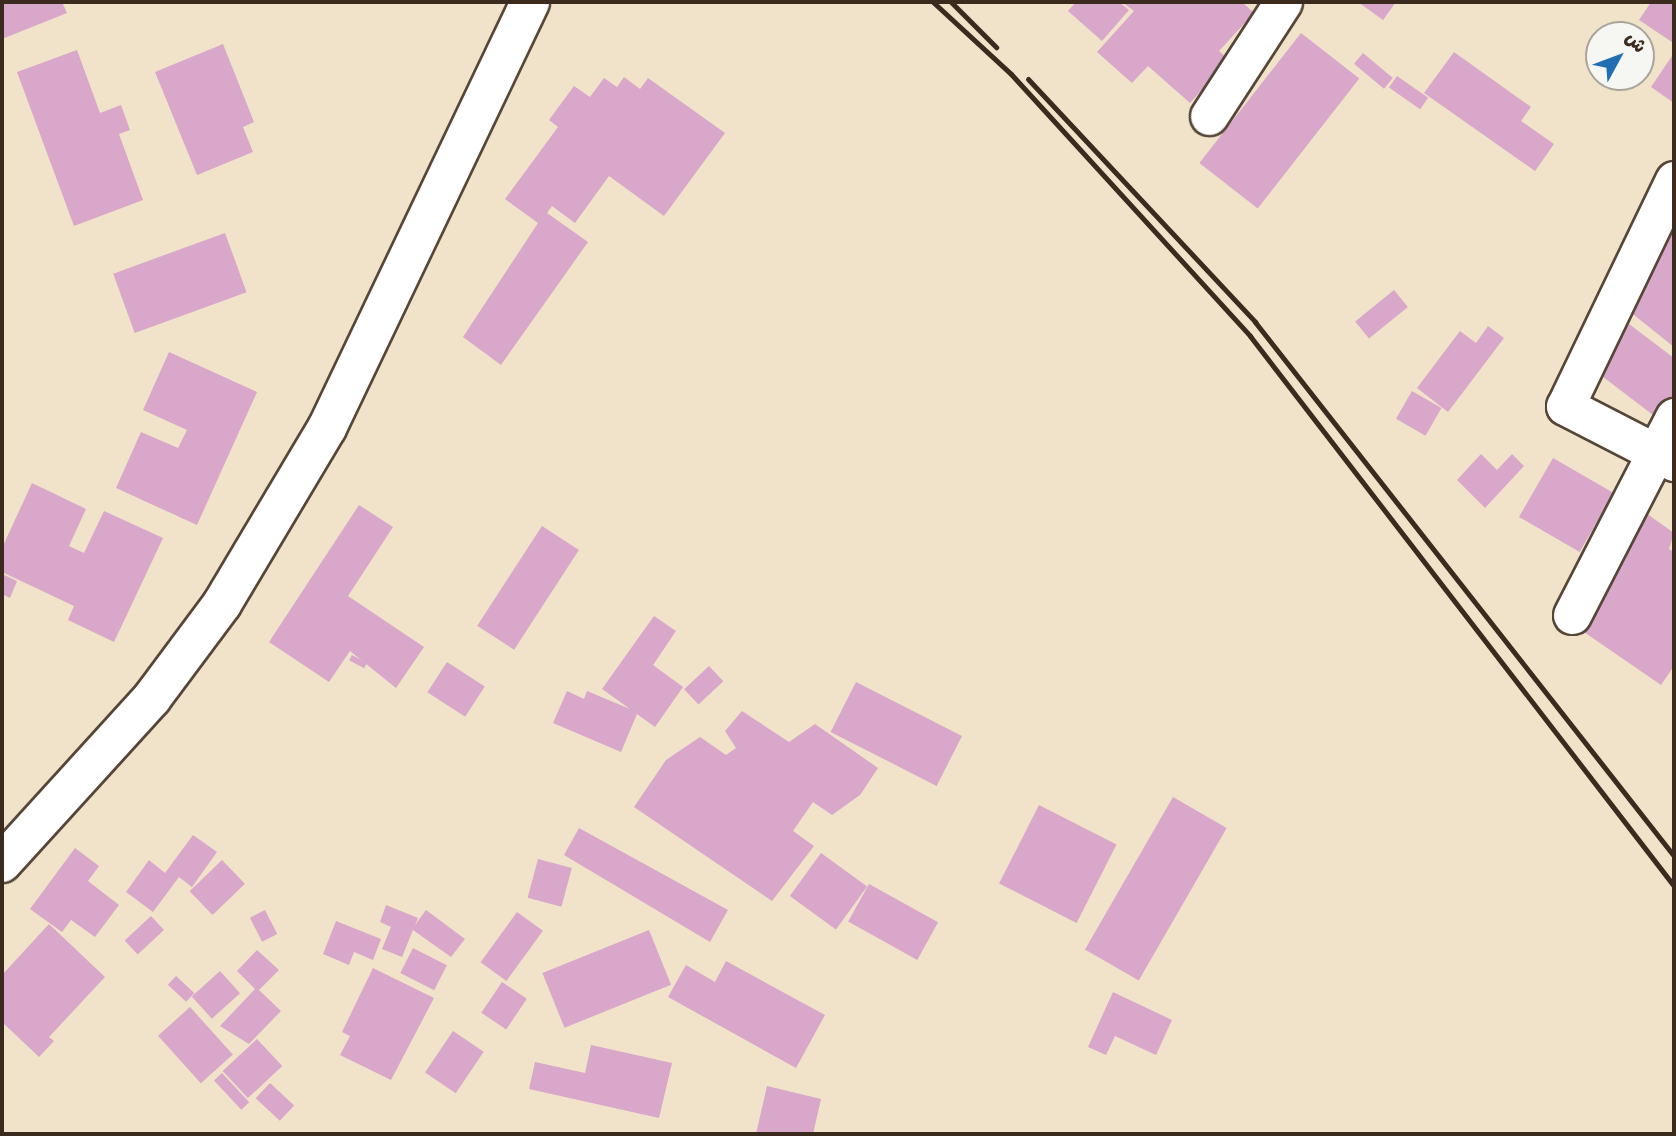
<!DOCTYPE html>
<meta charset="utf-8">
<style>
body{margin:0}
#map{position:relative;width:1676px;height:1136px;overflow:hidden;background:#f0e3c9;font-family:"Indie Flower","Playpen Sans Arabic",sans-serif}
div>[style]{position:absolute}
.building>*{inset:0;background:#d8a7ca;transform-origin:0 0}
.roads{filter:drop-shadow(2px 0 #564638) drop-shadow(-2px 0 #564638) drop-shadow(0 2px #564638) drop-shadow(0 -2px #564638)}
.minor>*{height:37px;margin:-18.5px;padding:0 18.5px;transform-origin:18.5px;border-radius:18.5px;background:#fff}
.major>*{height:38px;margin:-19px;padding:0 19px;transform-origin:19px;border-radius:19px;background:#fff}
.rail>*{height:5px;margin:-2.5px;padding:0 2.5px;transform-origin:2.5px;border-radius:2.5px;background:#3b2a1e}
span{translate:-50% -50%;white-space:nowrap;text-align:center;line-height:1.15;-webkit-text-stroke:6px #f6f6f2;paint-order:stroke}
.frame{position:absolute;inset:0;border:4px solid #3b2a1e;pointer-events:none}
.north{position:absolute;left:1585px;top:21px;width:70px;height:70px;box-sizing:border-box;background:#f6f6f2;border:2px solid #aba49d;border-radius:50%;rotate:49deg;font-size:19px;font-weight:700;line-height:28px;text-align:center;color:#3b2a1e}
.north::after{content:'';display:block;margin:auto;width:24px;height:32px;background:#1f6fb2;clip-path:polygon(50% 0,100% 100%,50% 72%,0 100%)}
</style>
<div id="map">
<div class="building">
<div style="clip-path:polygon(2px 2px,62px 2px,67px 13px,2px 39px)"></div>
<div style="clip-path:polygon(1076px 2px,1119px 2px,1129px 10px,1102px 41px,1068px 11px)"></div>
<div style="clip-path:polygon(1122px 2px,1242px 2px,1254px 13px,1219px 51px,1229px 60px,1190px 103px,1148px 66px,1132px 83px,1097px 52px,1134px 11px)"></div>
<div style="clip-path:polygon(1358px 2px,1396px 2px,1383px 20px)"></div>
<div style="clip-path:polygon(1651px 2px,1674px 2px,1672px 42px,1639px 20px)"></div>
<div style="left:1301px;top:33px;width:74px;height:165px;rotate:38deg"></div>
<div style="clip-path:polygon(223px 44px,254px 122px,243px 127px,253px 152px,197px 175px,155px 72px)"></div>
<div style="clip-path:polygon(77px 50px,100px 113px,121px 105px,130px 130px,119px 134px,143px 200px,74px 226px,17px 72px)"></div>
<div style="clip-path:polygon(1454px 52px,1531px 107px,1521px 121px,1554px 144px,1535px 171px,1424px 93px)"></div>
<div style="left:1363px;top:53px;width:39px;height:14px;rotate:40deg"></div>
<div style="clip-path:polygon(1674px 53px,1674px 103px,1651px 87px)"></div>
<div style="left:1397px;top:76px;width:38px;height:14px;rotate:35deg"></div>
<div style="clip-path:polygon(624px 77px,640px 89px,648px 78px,725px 133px,664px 216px,609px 176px,575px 223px,552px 206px,547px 213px,588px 242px,501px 365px,463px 337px,538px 223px,505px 199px,558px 127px,549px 120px,574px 86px,590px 97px,604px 78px,617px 87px)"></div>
<div style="clip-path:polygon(1674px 224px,1674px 347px,1619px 303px)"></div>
<div style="left:225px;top:233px;width:63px;height:119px;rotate:70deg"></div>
<div style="left:1394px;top:290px;width:22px;height:50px;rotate:51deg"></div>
<div style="clip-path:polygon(1625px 321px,1674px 358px,1674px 396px,1657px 418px,1590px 367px)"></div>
<div style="clip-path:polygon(1488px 326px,1504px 338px,1448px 412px,1417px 388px,1460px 331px,1476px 343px)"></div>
<div style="clip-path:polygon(169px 352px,257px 392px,197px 525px,116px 488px,141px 432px,178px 448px,187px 430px,143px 410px)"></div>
<div style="left:1412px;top:391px;width:34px;height:32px;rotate:30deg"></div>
<div style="clip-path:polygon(1481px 454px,1497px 470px,1512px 454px,1524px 466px,1485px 508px,1457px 480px)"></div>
<div style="left:1553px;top:458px;width:70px;height:68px;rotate:30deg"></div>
<div style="clip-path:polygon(32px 483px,86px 509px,69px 546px,84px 553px,104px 511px,163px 538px,114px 642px,68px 620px,74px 606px,2px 572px,2px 548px)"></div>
<div style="clip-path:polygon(359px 505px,393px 527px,348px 596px,424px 647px,396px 688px,350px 651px,329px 682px,269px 642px)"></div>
<div style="clip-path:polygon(1643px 511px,1674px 533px,1669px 549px,1674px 552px,1674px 666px,1661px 685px,1568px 621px)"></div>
<div style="left:542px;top:526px;width:44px;height:119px;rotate:33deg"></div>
<div style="clip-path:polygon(2px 574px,17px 581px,10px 598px,2px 594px)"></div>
<div style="clip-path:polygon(654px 616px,676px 631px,653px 665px,683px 687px,655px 727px,637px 714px,621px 752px,553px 723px,567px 691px,584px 699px,587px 691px,630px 709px,602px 689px)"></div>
<div style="left:352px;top:655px;width:17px;height:6px;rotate:28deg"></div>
<div style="left:447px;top:662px;width:45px;height:36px;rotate:33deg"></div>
<div style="left:709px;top:666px;width:21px;height:34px;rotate:47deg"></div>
<div style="left:856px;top:682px;width:119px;height:56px;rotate:27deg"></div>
<div style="clip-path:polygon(742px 711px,789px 742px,815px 724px,878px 768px,860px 795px,832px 815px,813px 802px,793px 831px,814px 846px,772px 901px,634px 807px,666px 760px,700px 737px,726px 755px,736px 748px,725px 731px)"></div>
<div style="left:1173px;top:797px;width:62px;height:176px;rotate:30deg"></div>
<div style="left:1039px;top:805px;width:87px;height:88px;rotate:27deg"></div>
<div style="clip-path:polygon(579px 828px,728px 910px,710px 942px,564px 855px)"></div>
<div style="clip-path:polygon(193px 835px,217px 852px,192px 887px,179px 877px,153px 912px,126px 892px,149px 860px,165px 873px)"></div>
<div style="clip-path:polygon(75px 848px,99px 866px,88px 881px,119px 905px,95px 937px,71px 920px,62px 932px,30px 909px)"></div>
<div style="left:821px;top:853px;width:57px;height:53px;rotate:36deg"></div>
<div style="left:538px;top:859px;width:35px;height:40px;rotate:15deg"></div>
<div style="left:222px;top:860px;width:33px;height:45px;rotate:46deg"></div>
<div style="left:869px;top:884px;width:79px;height:43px;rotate:29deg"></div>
<div style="clip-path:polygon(386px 905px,418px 918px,415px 925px,426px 910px,465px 939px,451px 957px,413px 930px,402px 957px,382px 949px,391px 927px,380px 922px)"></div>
<div style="left:265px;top:910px;width:27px;height:17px;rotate:63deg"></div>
<div style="left:517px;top:912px;width:32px;height:62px;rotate:36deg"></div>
<div style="left:151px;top:916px;width:19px;height:36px;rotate:47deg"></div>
<div style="clip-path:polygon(336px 921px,381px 939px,373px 960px,354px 952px,349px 965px,323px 954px)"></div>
<div style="clip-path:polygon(49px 924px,105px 977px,49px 1037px,54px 1041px,39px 1057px,2px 1022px,2px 975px)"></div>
<div style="left:649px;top:930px;width:59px;height:115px;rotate:68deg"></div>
<div style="left:413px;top:948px;width:38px;height:28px;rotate:27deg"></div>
<div style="clip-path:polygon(257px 950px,279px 970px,259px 990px,281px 1011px,249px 1044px,220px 1026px,255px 989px,237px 971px)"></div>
<div style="clip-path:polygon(726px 961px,825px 1015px,796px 1068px,668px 997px,686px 965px,715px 982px)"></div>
<div style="clip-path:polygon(373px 968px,434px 998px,391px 1080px,340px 1055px,350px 1036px,342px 1032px)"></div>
<div style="left:220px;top:971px;width:30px;height:38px;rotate:48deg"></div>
<div style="left:176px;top:976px;width:25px;height:12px;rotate:43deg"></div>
<div style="left:502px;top:982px;width:30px;height:37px;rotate:34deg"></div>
<div style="clip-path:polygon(1113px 992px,1172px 1020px,1156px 1055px,1115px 1036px,1106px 1055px,1088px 1047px)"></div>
<div style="left:190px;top:1007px;width:64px;height:43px;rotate:48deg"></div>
<div style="left:453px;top:1031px;width:37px;height:50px;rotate:34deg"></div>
<div style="left:257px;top:1039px;width:37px;height:47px;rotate:47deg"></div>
<div style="clip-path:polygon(591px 1045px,672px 1063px,659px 1118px,529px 1089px,535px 1062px,585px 1073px)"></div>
<div style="left:222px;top:1073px;width:40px;height:11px;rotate:47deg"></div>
<div style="left:270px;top:1083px;width:33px;height:21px;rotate:43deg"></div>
<div style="clip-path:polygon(767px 1086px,821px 1099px,813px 1134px,756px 1134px)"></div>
</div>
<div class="roads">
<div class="minor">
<div style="left:1209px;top:116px;width:136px;rotate:-57deg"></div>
<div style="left:1674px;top:180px;width:251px;rotate:115.7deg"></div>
<div style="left:1565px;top:406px;width:123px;rotate:27.2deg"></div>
<div style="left:1572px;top:615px;width:223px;rotate:-62.7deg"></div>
</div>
<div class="major">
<div style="left:2px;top:863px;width:223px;rotate:-47.7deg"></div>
<div style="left:152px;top:698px;width:117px;rotate:-53.3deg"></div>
<div style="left:222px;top:604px;width:205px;rotate:-59.2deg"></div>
<div style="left:327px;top:428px;width:472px;rotate:-64.5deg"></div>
</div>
</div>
<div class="rail">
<div style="left:933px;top:2px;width:106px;rotate:42.7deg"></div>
<div style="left:1011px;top:74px;width:355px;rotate:47.6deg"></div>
<div style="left:1250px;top:336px;width:694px;rotate:52.37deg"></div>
<div style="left:951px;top:2px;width:64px;rotate:45deg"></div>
<div style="left:1028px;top:79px;width:333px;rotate:46.9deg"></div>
<div style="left:1255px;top:322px;width:679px;rotate:51.88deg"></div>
</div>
<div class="frame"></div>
<div class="north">ش</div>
</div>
